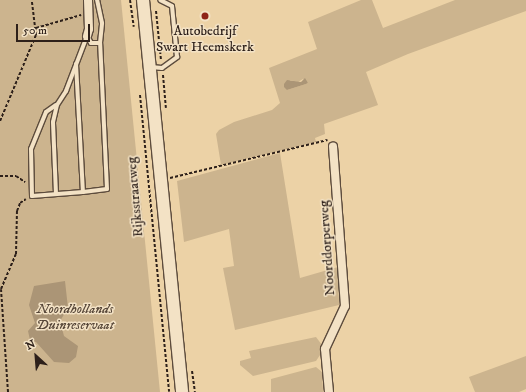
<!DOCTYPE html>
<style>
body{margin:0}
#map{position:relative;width:526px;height:392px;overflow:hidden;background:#ecd2a6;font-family:"IM FELL DW Pica",serif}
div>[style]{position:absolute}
.green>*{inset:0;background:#ccb48e}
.water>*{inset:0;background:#ab9576}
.path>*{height:2px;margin-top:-1px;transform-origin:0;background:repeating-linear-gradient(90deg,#2d201a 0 3px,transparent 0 5px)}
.roads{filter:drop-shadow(1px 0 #5d4c3d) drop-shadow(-1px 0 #5d4c3d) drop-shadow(0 1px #5d4c3d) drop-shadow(0 -1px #5d4c3d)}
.lane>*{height:4px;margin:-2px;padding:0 2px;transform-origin:2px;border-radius:2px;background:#f3e2c5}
.street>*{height:8px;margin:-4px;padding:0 4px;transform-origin:4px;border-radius:4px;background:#f3e2c5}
.secondary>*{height:12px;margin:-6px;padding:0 6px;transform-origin:6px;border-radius:6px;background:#f3e2c5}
.dots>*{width:11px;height:11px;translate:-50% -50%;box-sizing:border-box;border:2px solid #f3e2c5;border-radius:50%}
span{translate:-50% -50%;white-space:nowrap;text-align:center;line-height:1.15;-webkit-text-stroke:3px #f3e2c5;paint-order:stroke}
.poi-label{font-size:14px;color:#2d201a}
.street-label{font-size:14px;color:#2d201a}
.park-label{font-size:14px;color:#554537;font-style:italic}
.north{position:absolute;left:16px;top:336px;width:40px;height:40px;-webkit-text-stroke:3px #f3e2c5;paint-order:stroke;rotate:334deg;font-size:11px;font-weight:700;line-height:16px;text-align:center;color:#2d201a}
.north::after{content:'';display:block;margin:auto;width:14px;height:18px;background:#2d201a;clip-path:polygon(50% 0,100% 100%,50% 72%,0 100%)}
.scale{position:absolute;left:16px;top:24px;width:74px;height:18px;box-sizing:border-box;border:2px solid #2d201a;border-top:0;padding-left:5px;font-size:12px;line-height:14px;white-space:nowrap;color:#2d201a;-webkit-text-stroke:3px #f3e2c5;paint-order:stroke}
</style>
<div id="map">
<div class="green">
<div style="clip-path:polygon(0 0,121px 0,160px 392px,0 392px)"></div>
<div style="clip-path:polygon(evenodd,361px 0,372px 0,383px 28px,455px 0,526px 0,526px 11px,408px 54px,366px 72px,378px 105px,324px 124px,325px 134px,315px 138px,316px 142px,221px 165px,216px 134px,219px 130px,234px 122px,272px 110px,280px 103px,269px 68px,317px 49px,308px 22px,361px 0,303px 79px,308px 83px,306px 84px,287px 90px,290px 80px,298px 82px,303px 79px)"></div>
<div style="clip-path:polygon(280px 153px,300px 278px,338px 267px,339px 305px,235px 330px,223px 268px,234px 266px,229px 229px,184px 242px,177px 181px)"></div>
<div style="clip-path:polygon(316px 337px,322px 345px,322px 352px,316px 361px,253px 376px,240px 365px,240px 361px,251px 358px,249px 351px)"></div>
<div style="clip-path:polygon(526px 356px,526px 389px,519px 392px,475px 392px,469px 377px)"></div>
<div style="clip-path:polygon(316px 367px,322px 372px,323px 392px,271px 392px,271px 379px)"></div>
</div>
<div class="water">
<div style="clip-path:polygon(305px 78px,308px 83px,306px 84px,287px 90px,284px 87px,284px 84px,287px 80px,301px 82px)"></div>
<div style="clip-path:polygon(65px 281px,68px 308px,60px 321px,64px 336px,78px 346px,76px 357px,69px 363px,54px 362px,36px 342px,30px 340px,28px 331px,35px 323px,29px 305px,34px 286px)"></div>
</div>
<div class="path">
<div style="left:130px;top:0;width:27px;rotate:82deg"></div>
<div style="left:156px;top:11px;width:49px;rotate:84.2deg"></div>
<div style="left:36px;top:28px;width:47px;rotate:-16.1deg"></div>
<div style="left:163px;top:75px;width:33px;rotate:85deg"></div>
<div style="left:140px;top:95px;width:298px;rotate:84.4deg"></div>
<div style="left:0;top:121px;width:93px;rotate:-67.3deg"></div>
<div style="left:36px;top:35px;width:35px;rotate:-97deg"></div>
<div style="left:0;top:176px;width:16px"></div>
<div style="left:16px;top:176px;width:11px;rotate:34deg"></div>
<div style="left:170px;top:178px;width:162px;rotate:-13.6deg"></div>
<div style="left:192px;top:371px;width:21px;rotate:82deg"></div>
<div style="left:8px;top:392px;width:103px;rotate:-93.9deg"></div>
<div style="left:1px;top:289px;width:38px;rotate:-67deg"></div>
<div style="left:16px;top:254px;width:43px;rotate:-88.7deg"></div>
<div style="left:17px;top:211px;width:9px;rotate:-69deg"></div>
<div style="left:20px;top:203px;width:7px;rotate:-34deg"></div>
</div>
<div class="roads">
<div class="lane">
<div style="left:87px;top:36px;width:8px;rotate:60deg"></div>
<div style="left:91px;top:43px;width:9px"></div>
<div style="left:100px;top:43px;width:20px;rotate:-84deg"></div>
<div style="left:102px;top:23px;width:24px;rotate:-102deg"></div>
<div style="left:76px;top:64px;width:128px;rotate:86.9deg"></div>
<div style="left:83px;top:192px;width:24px;rotate:-7deg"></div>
<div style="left:107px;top:189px;width:146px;rotate:-92.7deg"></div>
<div style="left:151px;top:67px;width:11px;rotate:5deg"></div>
<div style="left:162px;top:68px;width:19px;rotate:-36deg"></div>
<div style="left:177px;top:57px;width:51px;rotate:-95.6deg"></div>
<div style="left:172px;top:6px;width:13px;rotate:-153deg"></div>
<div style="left:56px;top:105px;width:12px;rotate:145deg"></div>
<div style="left:46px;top:112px;width:40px;rotate:112deg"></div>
<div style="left:31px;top:149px;width:47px;rotate:88.8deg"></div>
<div style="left:32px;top:196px;width:51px;rotate:-4.5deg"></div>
<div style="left:56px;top:194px;width:72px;rotate:-92.4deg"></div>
<div style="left:53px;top:122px;width:17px;rotate:-77deg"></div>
<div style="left:57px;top:105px;width:17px;rotate:-57deg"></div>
<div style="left:66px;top:91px;width:59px;rotate:-69.1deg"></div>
</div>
<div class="street">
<div style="left:87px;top:36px;width:7px;rotate:-74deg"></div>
<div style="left:89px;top:29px;width:29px;rotate:-92deg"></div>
<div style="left:329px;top:392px;width:43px;rotate:-95.3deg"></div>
<div style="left:325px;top:349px;width:47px;rotate:-65.1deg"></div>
<div style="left:345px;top:306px;width:160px;rotate:-94.3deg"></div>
</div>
<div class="secondary">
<div style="left:143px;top:0;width:394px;rotate:84.3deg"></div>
</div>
</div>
<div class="dots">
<div style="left:205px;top:16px;background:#8f2418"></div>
</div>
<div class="poi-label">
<span style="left:205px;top:39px">Autobedrijf<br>Swart Heemskerk</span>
</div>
<div class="street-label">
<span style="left:135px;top:197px;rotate:-95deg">Rijksstraatweg</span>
<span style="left:327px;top:248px;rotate:-94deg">Noorddorperweg</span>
</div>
<div class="park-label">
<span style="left:75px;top:317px">Noordhollands<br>Duinreservaat</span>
</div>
<div class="north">N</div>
<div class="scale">50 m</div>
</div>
